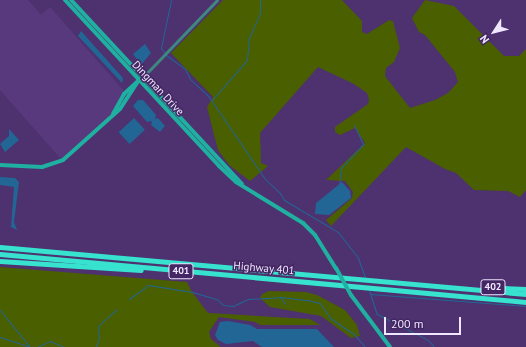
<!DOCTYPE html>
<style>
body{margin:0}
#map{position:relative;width:526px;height:347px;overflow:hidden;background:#4e316f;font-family:"PT Sans",sans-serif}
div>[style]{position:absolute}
.built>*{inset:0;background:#59397d}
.green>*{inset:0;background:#495f00}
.water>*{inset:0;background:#226696;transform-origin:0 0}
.stream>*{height:1px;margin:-0.5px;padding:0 0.5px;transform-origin:0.5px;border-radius:0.5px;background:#226696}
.street>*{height:3px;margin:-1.5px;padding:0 1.5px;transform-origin:1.5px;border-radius:1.5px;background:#3e897f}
.secondary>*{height:4px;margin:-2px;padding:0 2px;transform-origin:2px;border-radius:2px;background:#1fb0a1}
.highway>*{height:5px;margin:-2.5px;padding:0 2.5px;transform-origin:2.5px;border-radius:2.5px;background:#37e2cf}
.secondary-bridge>*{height:4px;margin:-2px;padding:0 2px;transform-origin:2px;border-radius:2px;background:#1fb0a1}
span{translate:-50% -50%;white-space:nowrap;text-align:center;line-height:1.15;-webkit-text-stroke:3px #432663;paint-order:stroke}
.shield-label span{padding:1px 3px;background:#432663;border:1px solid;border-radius:3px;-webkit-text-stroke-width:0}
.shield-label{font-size:10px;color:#f0e7fe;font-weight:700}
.street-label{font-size:11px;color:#f0e7fe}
.north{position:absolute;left:474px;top:12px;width:40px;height:40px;-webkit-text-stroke:3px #432663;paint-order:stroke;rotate:234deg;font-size:11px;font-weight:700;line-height:16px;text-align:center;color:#f0e7fe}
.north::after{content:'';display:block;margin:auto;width:14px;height:18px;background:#f0e7fe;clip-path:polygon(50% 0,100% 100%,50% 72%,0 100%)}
.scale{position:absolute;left:384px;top:317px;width:77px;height:18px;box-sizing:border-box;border:2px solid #f0e7fe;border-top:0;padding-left:5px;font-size:12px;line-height:14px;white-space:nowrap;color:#f0e7fe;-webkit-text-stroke:3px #432663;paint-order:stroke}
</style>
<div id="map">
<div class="built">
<div style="clip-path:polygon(0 0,28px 0,41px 15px,50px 7px,124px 91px,111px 114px,61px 159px,0 90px)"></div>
</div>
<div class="green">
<div style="clip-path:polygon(223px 0,342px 0,362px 21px,362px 32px,367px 34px,389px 20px,393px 21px,400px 48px,394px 62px,386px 68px,385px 76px,410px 108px,435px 100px,448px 93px,458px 82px,455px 72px,425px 35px,419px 32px,412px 18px,425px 0,454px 6px,504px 56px,519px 56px,526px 49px,526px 190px,520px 197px,508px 191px,474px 190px,456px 173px,445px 169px,406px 147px,331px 226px,326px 220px,352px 198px,353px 192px,345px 181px,326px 180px,365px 143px,355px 128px,340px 135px,335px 132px,335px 127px,368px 104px,369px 99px,367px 93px,354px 84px,318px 67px,260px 133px,261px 163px,268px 166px,250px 181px,229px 165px,218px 150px,207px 107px,213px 97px,171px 53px)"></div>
<div style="clip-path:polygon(0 267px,187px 282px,192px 292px,208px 313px,310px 319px,320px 325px,260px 325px,255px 322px,219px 317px,209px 332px,211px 339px,221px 347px,0 347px)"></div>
<div style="clip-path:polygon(269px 291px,306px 292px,317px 295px,345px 310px,357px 325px,360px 336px,351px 338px,321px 316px,270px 307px,260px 298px,262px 294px)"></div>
</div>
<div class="water">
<div style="clip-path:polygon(81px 31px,123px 78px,122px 83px,78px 36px)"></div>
<div style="clip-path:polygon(145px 44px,151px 53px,141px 65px,133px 54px)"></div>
<div style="clip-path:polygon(138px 100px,143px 100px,156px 115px,155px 119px,158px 118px,165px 126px,160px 132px,151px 125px,152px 121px,147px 122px,133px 106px)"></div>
<div style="left:134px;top:118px;width:16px;height:21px;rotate:47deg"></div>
<div style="clip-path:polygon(9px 129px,19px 140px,5px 152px,0 144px,9px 136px)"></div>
<div style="clip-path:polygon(0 177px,15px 178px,19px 182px,14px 222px,17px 230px,11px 227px,14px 187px,0 185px)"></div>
<div style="clip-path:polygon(342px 182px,350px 191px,351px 198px,329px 215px,315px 214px,316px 203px)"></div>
<div style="clip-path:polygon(228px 321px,250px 325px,257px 329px,317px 329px,334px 347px,262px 347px,253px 341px,226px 344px,218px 340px,215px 335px,220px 322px)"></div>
</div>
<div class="stream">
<div style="left:164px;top:52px;width:5px;rotate:-127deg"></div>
<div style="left:161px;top:48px;width:49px;rotate:-78.2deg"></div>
<div style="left:166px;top:55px;width:24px;rotate:36deg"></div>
<div style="left:185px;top:69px;width:11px;rotate:63deg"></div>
<div style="left:190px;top:79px;width:26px;rotate:43deg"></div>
<div style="left:209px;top:97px;width:99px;rotate:55.7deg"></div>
<div style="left:265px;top:179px;width:21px;rotate:43deg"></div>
<div style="left:280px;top:193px;width:8px;rotate:60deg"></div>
<div style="left:284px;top:200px;width:63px;rotate:30.7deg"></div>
<div style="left:338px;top:232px;width:33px;rotate:52deg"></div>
<div style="left:358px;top:258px;width:20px;rotate:70deg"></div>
<div style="left:212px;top:100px;width:53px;rotate:-48.8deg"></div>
<div style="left:247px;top:60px;width:22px;rotate:-85deg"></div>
<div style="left:249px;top:38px;width:27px;rotate:-66deg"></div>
<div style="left:260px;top:13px;width:13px;rotate:-90deg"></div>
<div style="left:339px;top:187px;width:19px;rotate:-84deg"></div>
<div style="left:341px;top:168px;width:33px;rotate:-47deg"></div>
<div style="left:363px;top:144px;width:21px;rotate:-115deg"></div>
<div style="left:369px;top:290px;width:25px;rotate:72deg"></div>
<div style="left:377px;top:314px;width:57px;rotate:27deg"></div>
<div style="left:428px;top:340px;width:9px;rotate:49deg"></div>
<div style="left:370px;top:294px;width:156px;rotate:4.4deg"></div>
<div style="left:281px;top:298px;width:7px;rotate:56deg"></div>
<div style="left:129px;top:299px;width:24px;rotate:-36deg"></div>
<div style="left:148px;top:285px;width:45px;rotate:9deg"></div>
<div style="left:192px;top:292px;width:26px;rotate:16deg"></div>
<div style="left:217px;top:299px;width:8px;rotate:45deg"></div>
<div style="left:223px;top:305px;width:10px;rotate:6deg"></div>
<div style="left:233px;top:306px;width:17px;rotate:-25deg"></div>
<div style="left:248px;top:299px;width:33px;rotate:-3deg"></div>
<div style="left:281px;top:297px;width:26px;rotate:7deg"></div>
<div style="left:307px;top:300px;width:13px;rotate:13deg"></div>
<div style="left:320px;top:303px;width:18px;rotate:56deg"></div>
<div style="left:330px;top:318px;width:29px;rotate:34deg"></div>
<div style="left:354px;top:334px;width:17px;rotate:50deg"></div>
<div style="left:0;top:310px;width:48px;rotate:51deg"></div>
<div style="left:0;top:337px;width:32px;rotate:18deg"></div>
<div style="left:37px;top:347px;width:14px;rotate:-25deg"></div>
<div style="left:50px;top:341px;width:15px;rotate:23deg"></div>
<div style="left:96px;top:347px;width:9px;rotate:-72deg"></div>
<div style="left:99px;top:338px;width:12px;rotate:-95deg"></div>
<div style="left:98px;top:326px;width:25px;rotate:-42deg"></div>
</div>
<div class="street">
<div style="left:142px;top:78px;width:108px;rotate:-46.1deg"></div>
</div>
<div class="secondary">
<div style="left:65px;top:0;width:226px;rotate:47.1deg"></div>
<div style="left:219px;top:166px;width:23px;rotate:43deg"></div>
<div style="left:236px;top:182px;width:79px;rotate:31.5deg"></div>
<div style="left:303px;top:223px;width:17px;rotate:45deg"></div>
<div style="left:315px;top:235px;width:39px;rotate:58deg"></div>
<div style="left:71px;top:0;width:251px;rotate:47.1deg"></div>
<div style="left:113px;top:114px;width:23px;rotate:-61deg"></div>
<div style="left:124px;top:94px;width:21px;rotate:-43deg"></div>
<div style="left:0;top:165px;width:42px;rotate:2.7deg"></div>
<div style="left:42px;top:167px;width:22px;rotate:-18deg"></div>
<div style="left:63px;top:160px;width:76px;rotate:-41.8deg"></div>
<div style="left:120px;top:109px;width:35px;rotate:-57deg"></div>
<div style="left:351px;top:295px;width:65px;rotate:53.1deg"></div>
</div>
<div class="highway">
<div style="left:0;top:247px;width:528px;rotate:5.11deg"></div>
<div style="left:0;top:254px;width:528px;rotate:5.21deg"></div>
<div style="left:0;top:261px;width:141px;rotate:3.7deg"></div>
<div style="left:483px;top:287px;width:43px;rotate:2.7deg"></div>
</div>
<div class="secondary-bridge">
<div style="left:336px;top:268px;width:31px;rotate:61deg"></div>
</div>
<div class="shield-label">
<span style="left:181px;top:271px">401</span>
<span style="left:493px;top:287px">402</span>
</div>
<div class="street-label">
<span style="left:158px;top:88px;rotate:47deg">Dingman Drive</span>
<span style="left:264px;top:268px;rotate:5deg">Highway 401</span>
</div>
<div class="north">N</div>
<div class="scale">200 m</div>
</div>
